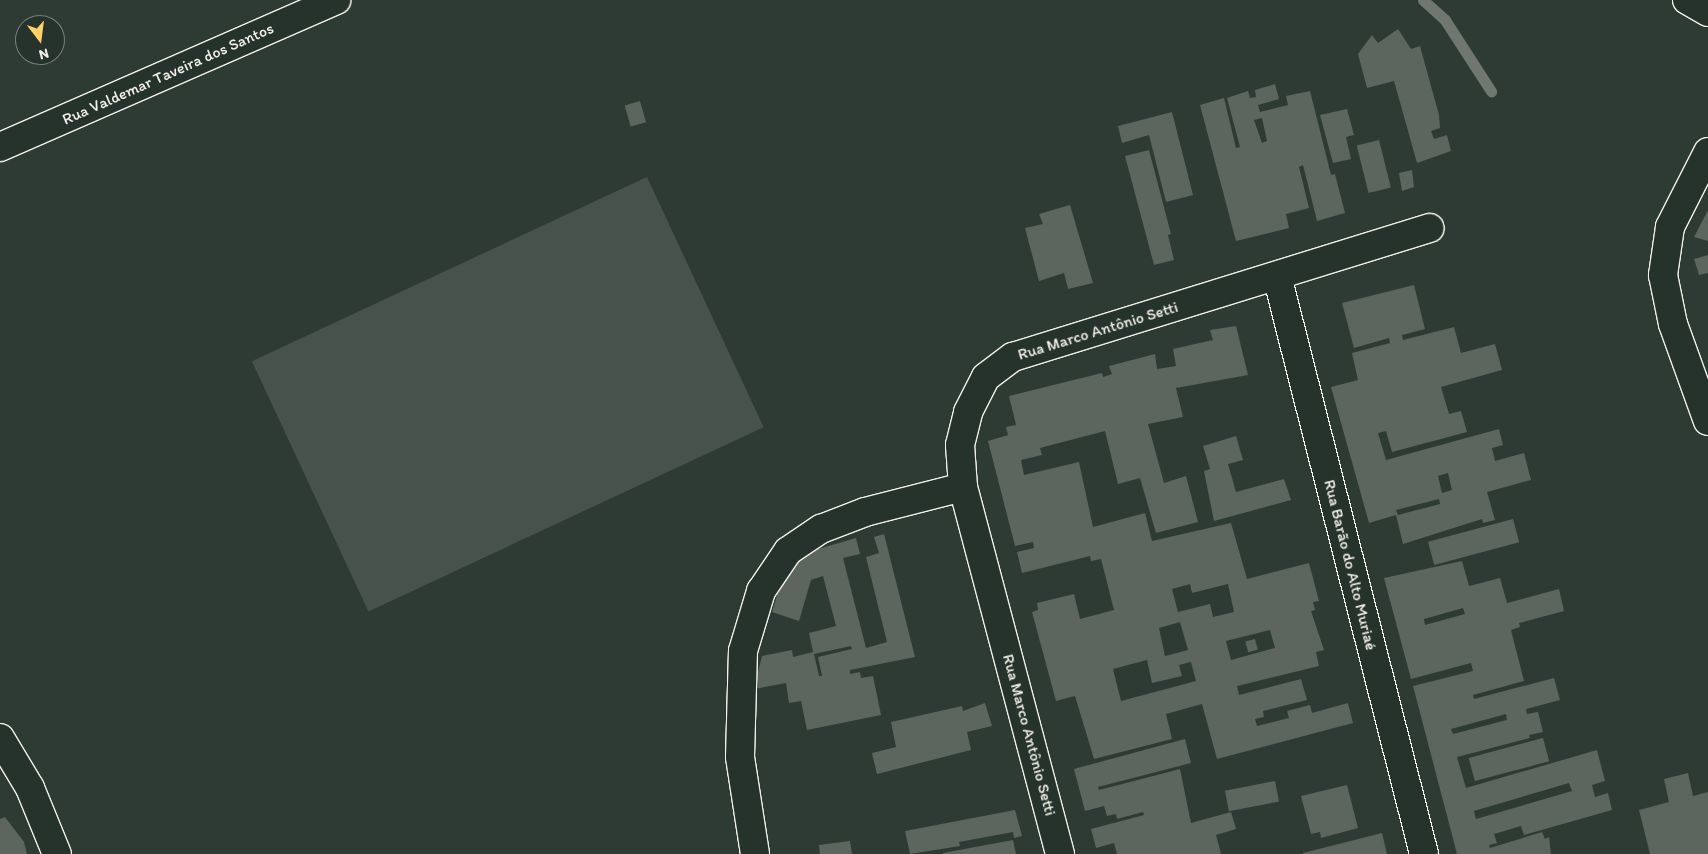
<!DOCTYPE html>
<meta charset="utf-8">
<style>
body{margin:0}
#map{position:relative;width:1708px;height:854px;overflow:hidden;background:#2e3b34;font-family:Itim,sans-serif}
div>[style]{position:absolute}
.green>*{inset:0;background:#48524c;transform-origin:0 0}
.stream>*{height:11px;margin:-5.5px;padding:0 5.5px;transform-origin:5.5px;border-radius:5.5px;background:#6f7770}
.building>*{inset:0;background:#5c655e;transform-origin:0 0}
.roads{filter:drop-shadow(1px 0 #f4f1e8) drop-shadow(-1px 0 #f4f1e8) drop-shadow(0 1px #f4f1e8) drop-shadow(0 -1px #f4f1e8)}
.minor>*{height:28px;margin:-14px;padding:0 14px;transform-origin:14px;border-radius:14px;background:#26332d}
span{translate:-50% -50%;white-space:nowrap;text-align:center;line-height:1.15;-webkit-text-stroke:4.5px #26332d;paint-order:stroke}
.street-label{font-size:16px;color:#f4f1e8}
.north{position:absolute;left:15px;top:15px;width:50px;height:50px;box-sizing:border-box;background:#26332d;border:1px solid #787f78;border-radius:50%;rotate:165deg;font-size:14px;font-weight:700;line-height:20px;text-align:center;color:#f4f1e8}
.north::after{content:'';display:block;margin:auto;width:18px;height:22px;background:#ffd166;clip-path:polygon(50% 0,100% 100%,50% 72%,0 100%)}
</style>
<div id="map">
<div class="green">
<div style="left:647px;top:177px;width:276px;height:436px;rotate:65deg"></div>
</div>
<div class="stream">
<div style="left:1423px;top:0;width:30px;rotate:42deg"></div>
<div style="left:1445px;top:20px;width:85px;rotate:57.1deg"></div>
</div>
<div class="building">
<div style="clip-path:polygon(1398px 29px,1411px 49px,1420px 46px,1439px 115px,1440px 128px,1431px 131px,1434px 139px,1447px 135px,1451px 151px,1417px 163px,1394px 81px,1367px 88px,1358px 54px,1372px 35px,1378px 43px)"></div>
<div style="clip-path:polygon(evenodd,1275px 84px,1279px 99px,1258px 105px,1260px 112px,1288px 105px,1286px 96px,1310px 91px,1331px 175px,1335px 174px,1345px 213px,1317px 221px,1303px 165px,1299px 167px,1309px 208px,1286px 214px,1289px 228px,1236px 241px,1200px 105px,1224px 98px,1236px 148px,1240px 147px,1227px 98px,1248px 91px,1250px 98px,1256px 97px,1255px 90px,1275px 84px,1262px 118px,1267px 141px,1262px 143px,1254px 120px,1262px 118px)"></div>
<div style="left:640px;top:101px;width:22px;height:16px;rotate:74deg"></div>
<div style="clip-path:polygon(1347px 109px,1354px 135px,1346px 137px,1351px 159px,1333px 163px,1320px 115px)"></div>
<div style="clip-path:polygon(1172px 112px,1193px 195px,1166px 202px,1149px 135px,1122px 143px,1118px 126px)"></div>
<div style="left:1379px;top:140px;width:49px;height:23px;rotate:76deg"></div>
<div style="clip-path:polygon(1149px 150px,1171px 234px,1168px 235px,1174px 260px,1154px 265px,1125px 156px)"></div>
<div style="clip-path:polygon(1412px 170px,1414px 187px,1402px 191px,1399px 173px)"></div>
<div style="clip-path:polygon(1070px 205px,1093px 283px,1068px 289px,1064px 273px,1039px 281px,1025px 228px,1043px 224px,1039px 214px)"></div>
<div style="clip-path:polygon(1708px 210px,1708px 241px,1694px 237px)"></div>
<div style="clip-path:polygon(1708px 255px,1708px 273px,1699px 275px,1694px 259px)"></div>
<div style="clip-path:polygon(evenodd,1414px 285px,1425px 329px,1402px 335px,1403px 340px,1454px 327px,1461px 353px,1495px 344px,1502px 370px,1441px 387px,1449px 414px,1461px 411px,1467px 432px,1392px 452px,1386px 431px,1378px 433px,1386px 460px,1499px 429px,1503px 445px,1492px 448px,1495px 461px,1524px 453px,1531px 480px,1487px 492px,1495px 520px,1483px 523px,1482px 519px,1403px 544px,1396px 515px,1369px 523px,1331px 387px,1358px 380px,1352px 353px,1390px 343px,1389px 338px,1354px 348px,1342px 303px,1414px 285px,1448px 473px,1452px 490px,1442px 493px,1438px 476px,1448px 473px,1414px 285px,1439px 499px,1440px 504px,1398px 515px,1396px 510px,1439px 499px)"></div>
<div style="clip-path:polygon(evenodd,1236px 326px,1248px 375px,1176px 388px,1183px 417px,1148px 424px,1164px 483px,1186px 476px,1198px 522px,1156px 533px,1140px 478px,1118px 484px,1105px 431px,1040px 448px,1042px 455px,1021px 460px,1024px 475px,1079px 462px,1093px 527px,1145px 513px,1152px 541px,1231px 523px,1247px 579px,1309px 563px,1319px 601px,1313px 602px,1315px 610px,1311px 611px,1324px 650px,1316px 652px,1319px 666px,1237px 686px,1239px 695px,1301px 679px,1307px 700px,1263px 711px,1264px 717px,1255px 719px,1257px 726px,1289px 718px,1287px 711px,1310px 705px,1312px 713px,1348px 703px,1353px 723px,1217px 759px,1202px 704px,1166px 714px,1172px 739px,1094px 759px,1075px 696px,1056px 701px,1032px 612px,1038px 610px,1037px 603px,1074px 594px,1080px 619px,1114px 610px,1101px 559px,1091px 561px,1090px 556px,1022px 573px,1017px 552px,1034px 548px,1033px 542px,1015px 546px,988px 441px,1008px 435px,1006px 427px,1016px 425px,1009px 396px,1102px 373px,1103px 377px,1112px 374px,1109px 366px,1155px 354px,1157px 369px,1176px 366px,1173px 349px,1213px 340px,1210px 330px,1236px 326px,1190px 584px,1192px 593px,1228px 584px,1234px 612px,1213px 617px,1210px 604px,1178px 612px,1172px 589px,1190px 584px,1236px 326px,1180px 622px,1188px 650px,1165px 656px,1159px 628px,1180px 622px,1236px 326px,1270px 630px,1275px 648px,1231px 660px,1226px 641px,1270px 630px,1236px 326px,1147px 660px,1152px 683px,1182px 676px,1179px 665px,1191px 662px,1196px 681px,1121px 701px,1113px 669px,1147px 660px)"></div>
<div style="clip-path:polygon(1236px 436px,1243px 460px,1228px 464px,1236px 492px,1284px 479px,1291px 500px,1214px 521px,1204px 471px,1210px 469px,1203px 446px)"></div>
<div style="left:1513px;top:519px;width:24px;height:88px;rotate:75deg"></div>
<div style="clip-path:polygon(evenodd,884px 534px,915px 657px,850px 670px,850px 674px,860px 672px,861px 678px,873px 676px,881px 715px,807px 730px,801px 701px,789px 703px,786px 683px,754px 689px,762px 656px,792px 650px,793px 657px,813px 652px,809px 633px,836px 626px,823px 576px,811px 580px,799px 621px,772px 612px,780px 585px,801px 554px,856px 538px,860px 554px,843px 558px,866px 648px,887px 642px,866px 557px,879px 553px,874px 537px,884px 534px,851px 646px,852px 649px,818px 657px,822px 676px,819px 676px,814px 654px,851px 646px)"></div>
<div style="clip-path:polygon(evenodd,1462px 561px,1469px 586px,1500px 578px,1507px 603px,1559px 589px,1564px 611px,1519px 623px,1520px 627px,1511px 630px,1524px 681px,1473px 695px,1474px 699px,1554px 678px,1560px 700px,1526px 709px,1527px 714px,1538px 712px,1543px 732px,1529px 735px,1530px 738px,1457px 757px,1466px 788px,1597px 750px,1605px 781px,1592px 785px,1595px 797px,1608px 793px,1612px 810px,1524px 835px,1521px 826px,1494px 834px,1497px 843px,1489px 845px,1490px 848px,1542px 832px,1545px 839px,1549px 837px,1551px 854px,1457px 854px,1413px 686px,1473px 671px,1471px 663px,1411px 679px,1384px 578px,1462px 561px,1463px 608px,1465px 614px,1425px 625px,1424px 619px,1463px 608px,1462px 561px,1506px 714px,1507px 720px,1453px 734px,1451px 729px,1506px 714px,1462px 561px,1569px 783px,1572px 791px,1476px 819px,1474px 811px,1569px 783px)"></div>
<div style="left:1255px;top:639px;width:11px;height:10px;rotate:75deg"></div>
<div style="clip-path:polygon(985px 703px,992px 726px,967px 732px,971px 750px,877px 774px,872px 753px,896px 747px,891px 722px,962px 706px,963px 711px)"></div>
<div style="left:1543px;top:738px;width:24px;height:77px;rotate:75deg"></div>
<div style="clip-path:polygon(1185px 739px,1191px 763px,1098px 787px,1099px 790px,1180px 769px,1191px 823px,1231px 812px,1236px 829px,1216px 835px,1221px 854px,1117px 854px,1114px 843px,1096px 848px,1091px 829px,1144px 815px,1143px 812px,1117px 819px,1116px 814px,1107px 816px,1104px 806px,1085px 811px,1074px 769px)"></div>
<div style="clip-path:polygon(1688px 773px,1693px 796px,1708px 792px,1708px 854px,1650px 854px,1639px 810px,1669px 802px,1664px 779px)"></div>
<div style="left:1275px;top:781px;width:21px;height:51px;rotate:79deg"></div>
<div style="clip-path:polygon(1347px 785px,1358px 828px,1321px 838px,1320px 832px,1311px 834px,1301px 796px)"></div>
<div style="clip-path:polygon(1015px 810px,1022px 836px,1014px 838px,1013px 832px,959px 842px,960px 846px,910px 854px,905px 831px)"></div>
<div style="clip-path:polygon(5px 817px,24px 842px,27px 854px,0 854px,0 819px)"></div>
<div style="clip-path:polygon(1382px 833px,1387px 854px,1303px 854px,1303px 853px)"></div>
<div style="clip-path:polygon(1013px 840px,1016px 854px,943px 854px,943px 853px)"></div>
<div style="clip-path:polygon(850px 841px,852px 854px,820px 854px,819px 845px)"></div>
</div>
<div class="roads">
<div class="minor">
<div style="left:1687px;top:0;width:24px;rotate:30deg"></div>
<div style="left:0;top:147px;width:367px;rotate:-23.6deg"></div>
<div style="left:1708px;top:152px;width:84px;rotate:116.9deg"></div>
<div style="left:1670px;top:227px;width:49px;rotate:98.3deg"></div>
<div style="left:1663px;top:275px;width:50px;rotate:78.5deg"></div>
<div style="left:1673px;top:324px;width:103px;rotate:70.2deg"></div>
<div style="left:1277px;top:276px;width:596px;rotate:75.73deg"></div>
<div style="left:0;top:738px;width:58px;rotate:59deg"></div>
<div style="left:30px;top:788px;width:71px;rotate:67.8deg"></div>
<div style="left:755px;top:854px;width:98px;rotate:-98.8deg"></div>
<div style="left:740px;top:757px;width:106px;rotate:-88.4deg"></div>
<div style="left:743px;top:651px;width:63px;rotate:-73.3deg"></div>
<div style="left:761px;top:591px;width:48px;rotate:-56deg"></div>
<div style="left:788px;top:551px;width:40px;rotate:-34deg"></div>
<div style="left:821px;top:529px;width:47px;rotate:-21.1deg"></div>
<div style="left:865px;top:512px;width:101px;rotate:-14.3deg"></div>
<div style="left:1060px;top:854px;width:380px;rotate:-104.8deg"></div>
<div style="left:963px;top:487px;width:42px;rotate:-94.1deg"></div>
<div style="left:960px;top:445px;width:34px;rotate:-76deg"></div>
<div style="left:968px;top:412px;width:39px;rotate:-63deg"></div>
<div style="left:986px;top:377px;width:34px;rotate:-37deg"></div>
<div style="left:1013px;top:357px;width:436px;rotate:-17.2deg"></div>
</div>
</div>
<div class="street-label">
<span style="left:168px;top:74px;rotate:-24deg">Rua Valdemar Taveira dos Santos</span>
<span style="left:1098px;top:331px;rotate:-17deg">Rua Marco Antônio Setti</span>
<span style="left:1350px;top:565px;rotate:76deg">Rua Barão do Alto Muriaé</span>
<span style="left:1029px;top:735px;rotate:75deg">Rua Marco Antônio Setti</span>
</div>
<div class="north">N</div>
</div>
